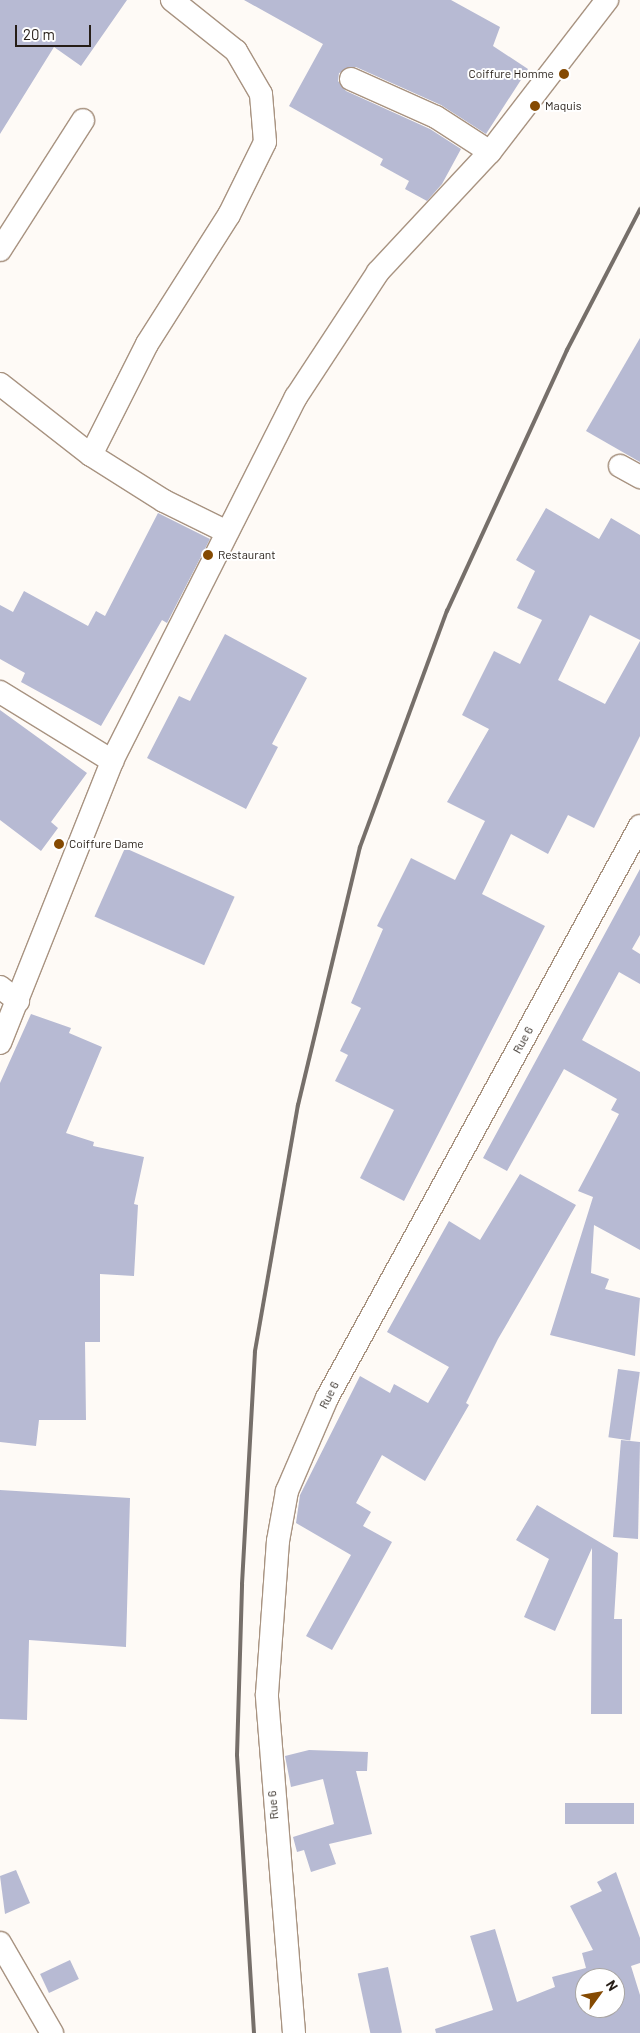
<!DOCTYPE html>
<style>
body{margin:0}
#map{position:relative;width:640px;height:2033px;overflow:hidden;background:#fefaf6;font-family:Barlow,sans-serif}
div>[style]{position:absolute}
.building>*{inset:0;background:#b7bad3;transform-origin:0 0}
.roads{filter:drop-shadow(1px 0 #a89381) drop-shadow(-1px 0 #a89381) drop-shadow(0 1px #a89381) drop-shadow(0 -1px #a89381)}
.street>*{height:22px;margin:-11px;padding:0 11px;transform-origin:11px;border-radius:11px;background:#fff}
.rail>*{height:4px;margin:-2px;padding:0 2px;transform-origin:2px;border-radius:2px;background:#766f6a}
.dots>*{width:14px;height:14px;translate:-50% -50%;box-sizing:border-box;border:2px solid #fff;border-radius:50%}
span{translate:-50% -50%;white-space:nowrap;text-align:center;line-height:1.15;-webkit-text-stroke:4px #fff;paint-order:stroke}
.poi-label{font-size:12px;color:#261e17}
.right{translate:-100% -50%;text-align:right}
.left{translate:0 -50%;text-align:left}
.street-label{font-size:12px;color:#261e17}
.north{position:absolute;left:575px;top:1968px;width:50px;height:50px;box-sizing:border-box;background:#fff;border:1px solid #a8a5a2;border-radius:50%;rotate:58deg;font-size:14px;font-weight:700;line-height:20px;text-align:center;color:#261e17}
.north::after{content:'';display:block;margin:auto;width:18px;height:22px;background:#854a02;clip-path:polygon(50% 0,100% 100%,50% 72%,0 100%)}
.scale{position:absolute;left:15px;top:25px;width:76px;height:22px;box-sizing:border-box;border:2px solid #261e17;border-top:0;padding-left:6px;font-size:15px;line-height:18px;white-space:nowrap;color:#261e17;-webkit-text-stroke:4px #fff;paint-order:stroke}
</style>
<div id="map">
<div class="building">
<div style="clip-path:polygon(0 0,127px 0,81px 66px,54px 47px,0 134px)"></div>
<div style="clip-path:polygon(244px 0,451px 0,500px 27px,493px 46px,528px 69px,486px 134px,441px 105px,356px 67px,339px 73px,338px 81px,346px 91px,430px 129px,461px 149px,442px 184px,427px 201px,405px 189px,409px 181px,380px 165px,383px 159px,289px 106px,323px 44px)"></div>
<div style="clip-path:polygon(640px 338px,640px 462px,586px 431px)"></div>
<div style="clip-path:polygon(546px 508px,599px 539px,611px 518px,640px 535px,640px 640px,590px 615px,558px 680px,605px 704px,640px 641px,640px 736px,594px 828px,568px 815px,548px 854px,511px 834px,482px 894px,545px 926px,404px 1201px,360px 1178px,394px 1110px,335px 1081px,348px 1055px,340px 1051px,361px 1008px,351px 1003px,383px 929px,377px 926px,411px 858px,455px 880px,485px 821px,447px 802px,489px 729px,462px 715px,494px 651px,520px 664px,542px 620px,517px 608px,535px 571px,516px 560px)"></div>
<div style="clip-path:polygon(158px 513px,210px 539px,167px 623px,162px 620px,101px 726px,21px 682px,25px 673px,0 659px,0 605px,13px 612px,24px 591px,88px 626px,96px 611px,105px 616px)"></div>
<div style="clip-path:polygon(225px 634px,307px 678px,272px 744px,278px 747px,246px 809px,147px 758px,179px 696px,190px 701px)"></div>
<div style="clip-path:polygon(0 710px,87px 773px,51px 822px,58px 828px,41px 851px,0 820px)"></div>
<div style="left:125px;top:848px;width:120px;height:75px;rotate:24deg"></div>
<div style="clip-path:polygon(640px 869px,640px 935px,632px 949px,640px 954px,640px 984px,619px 972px,582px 1040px,640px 1072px,640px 1250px,594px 1225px,591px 1273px,609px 1279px,605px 1289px,640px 1298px,635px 1356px,550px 1335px,593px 1197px,578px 1191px,619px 1114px,611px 1110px,617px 1099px,564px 1069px,507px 1171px,483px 1158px)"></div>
<div style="clip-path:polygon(31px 1014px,71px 1028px,69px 1033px,102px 1047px,66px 1133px,94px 1142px,93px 1146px,144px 1157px,134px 1204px,138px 1205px,134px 1276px,100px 1274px,100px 1342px,85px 1342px,86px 1420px,39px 1420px,36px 1446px,0 1442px,0 1083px)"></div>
<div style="clip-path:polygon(520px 1174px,576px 1205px,498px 1339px,466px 1403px,469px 1405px,425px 1481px,382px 1455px,356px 1503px,371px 1512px,363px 1526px,392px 1542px,332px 1650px,306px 1636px,351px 1555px,296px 1523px,300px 1495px,360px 1376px,390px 1393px,394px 1384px,428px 1403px,449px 1367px,387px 1332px,449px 1221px,480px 1240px)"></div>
<div style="left:618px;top:1369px;width:22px;height:69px;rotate:8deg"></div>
<div style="clip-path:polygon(621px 1440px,640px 1442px,638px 1539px,613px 1537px)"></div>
<div style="clip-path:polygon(0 1490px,130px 1498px,126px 1647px,29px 1640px,27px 1720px,0 1719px)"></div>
<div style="clip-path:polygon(537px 1505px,618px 1553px,614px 1619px,622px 1619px,622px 1714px,591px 1714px,592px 1548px,555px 1631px,524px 1617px,549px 1559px,516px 1540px)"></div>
<div style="clip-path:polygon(309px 1750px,368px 1752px,367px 1771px,356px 1771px,372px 1834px,329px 1844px,336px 1864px,311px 1872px,304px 1850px,297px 1852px,293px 1837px,334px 1824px,323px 1779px,291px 1787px,285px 1756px)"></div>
<div style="left:565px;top:1803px;width:69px;height:21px"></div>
<div style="clip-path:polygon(16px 1870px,30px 1903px,5px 1914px,0 1876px)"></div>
<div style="clip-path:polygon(evenodd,616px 1872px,640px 1938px,640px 1963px,631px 1966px,640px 1995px,640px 2033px,436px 2033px,435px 2029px,493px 2010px,470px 1936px,495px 1929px,517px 2002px,555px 1987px,552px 1977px,586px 1968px,582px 1953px,593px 1950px,570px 1906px,602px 1891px,597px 1882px,616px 1872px,585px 1978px,615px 1978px,615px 2008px,585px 2008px,585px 1978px)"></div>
<div style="left:70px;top:1960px;width:21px;height:33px;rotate:65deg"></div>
<div style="left:388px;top:1967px;width:67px;height:31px;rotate:78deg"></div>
</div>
<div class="roads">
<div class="street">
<div style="left:351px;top:79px;width:93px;rotate:24.1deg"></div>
<div style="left:436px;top:117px;width:64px;rotate:32.9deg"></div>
<div style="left:0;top:250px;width:154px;rotate:-57.4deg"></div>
<div style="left:0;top:384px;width:115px;rotate:38deg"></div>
<div style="left:91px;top:455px;width:86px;rotate:32.2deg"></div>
<div style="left:164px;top:501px;width:68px;rotate:26.2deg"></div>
<div style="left:91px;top:455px;width:124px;rotate:-63.2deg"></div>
<div style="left:147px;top:344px;width:153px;rotate:-57.6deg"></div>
<div style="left:229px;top:215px;width:81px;rotate:-63.7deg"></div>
<div style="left:265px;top:142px;width:48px;rotate:-94.8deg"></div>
<div style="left:261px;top:94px;width:50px;rotate:-120.2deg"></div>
<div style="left:236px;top:51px;width:82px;rotate:-141.4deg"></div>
<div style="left:620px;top:466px;width:23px;rotate:29deg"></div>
<div style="left:0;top:692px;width:132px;rotate:31.6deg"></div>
<div style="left:0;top:987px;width:23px;rotate:38deg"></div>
<div style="left:0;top:1043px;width:303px;rotate:-68.3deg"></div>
<div style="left:112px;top:761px;width:408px;rotate:-63.2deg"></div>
<div style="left:296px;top:397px;width:149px;rotate:-56.7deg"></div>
<div style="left:378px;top:272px;width:164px;rotate:-47deg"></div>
<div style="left:490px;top:152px;width:192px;rotate:-52.4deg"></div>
<div style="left:0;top:1943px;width:104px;rotate:60deg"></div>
<div style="left:294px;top:2033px;width:340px;rotate:-94.6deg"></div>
<div style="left:267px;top:1694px;width:153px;rotate:-85.9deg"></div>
<div style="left:278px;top:1541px;width:51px;rotate:-79.8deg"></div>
<div style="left:287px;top:1491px;width:101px;rotate:-66.7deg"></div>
<div style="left:327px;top:1398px;width:652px;rotate:-61.31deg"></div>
</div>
</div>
<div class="rail">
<div style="left:254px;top:2033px;width:279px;rotate:-93.5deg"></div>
<div style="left:237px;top:1755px;width:171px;rotate:-88.3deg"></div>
<div style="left:242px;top:1584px;width:233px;rotate:-86.8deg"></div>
<div style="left:255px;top:1351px;width:250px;rotate:-80.1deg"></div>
<div style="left:298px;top:1105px;width:265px;rotate:-76.5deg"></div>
<div style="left:360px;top:847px;width:252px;rotate:-69.8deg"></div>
<div style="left:447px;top:611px;width:287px;rotate:-65.3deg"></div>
<div style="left:567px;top:350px;width:159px;rotate:-62.6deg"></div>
</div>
<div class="dots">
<div style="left:564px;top:74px;background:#854a02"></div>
<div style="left:535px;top:106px;background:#854a02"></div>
<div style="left:208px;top:555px;background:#854a02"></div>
<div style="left:59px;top:844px;background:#854a02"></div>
</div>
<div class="poi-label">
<span class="right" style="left:554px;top:74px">Coiffure Homme</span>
<span class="left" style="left:545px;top:106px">Maquis</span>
<span class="left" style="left:218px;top:555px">Restaurant</span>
<span class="left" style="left:69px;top:844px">Coiffure Dame</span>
</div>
<div class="street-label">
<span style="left:523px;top:1040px;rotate:-61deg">Rue 6</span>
<span style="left:329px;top:1395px;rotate:-63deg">Rue 6</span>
<span style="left:273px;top:1805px;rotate:-95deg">Rue 6</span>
</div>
<div class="north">N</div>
<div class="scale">20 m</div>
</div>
